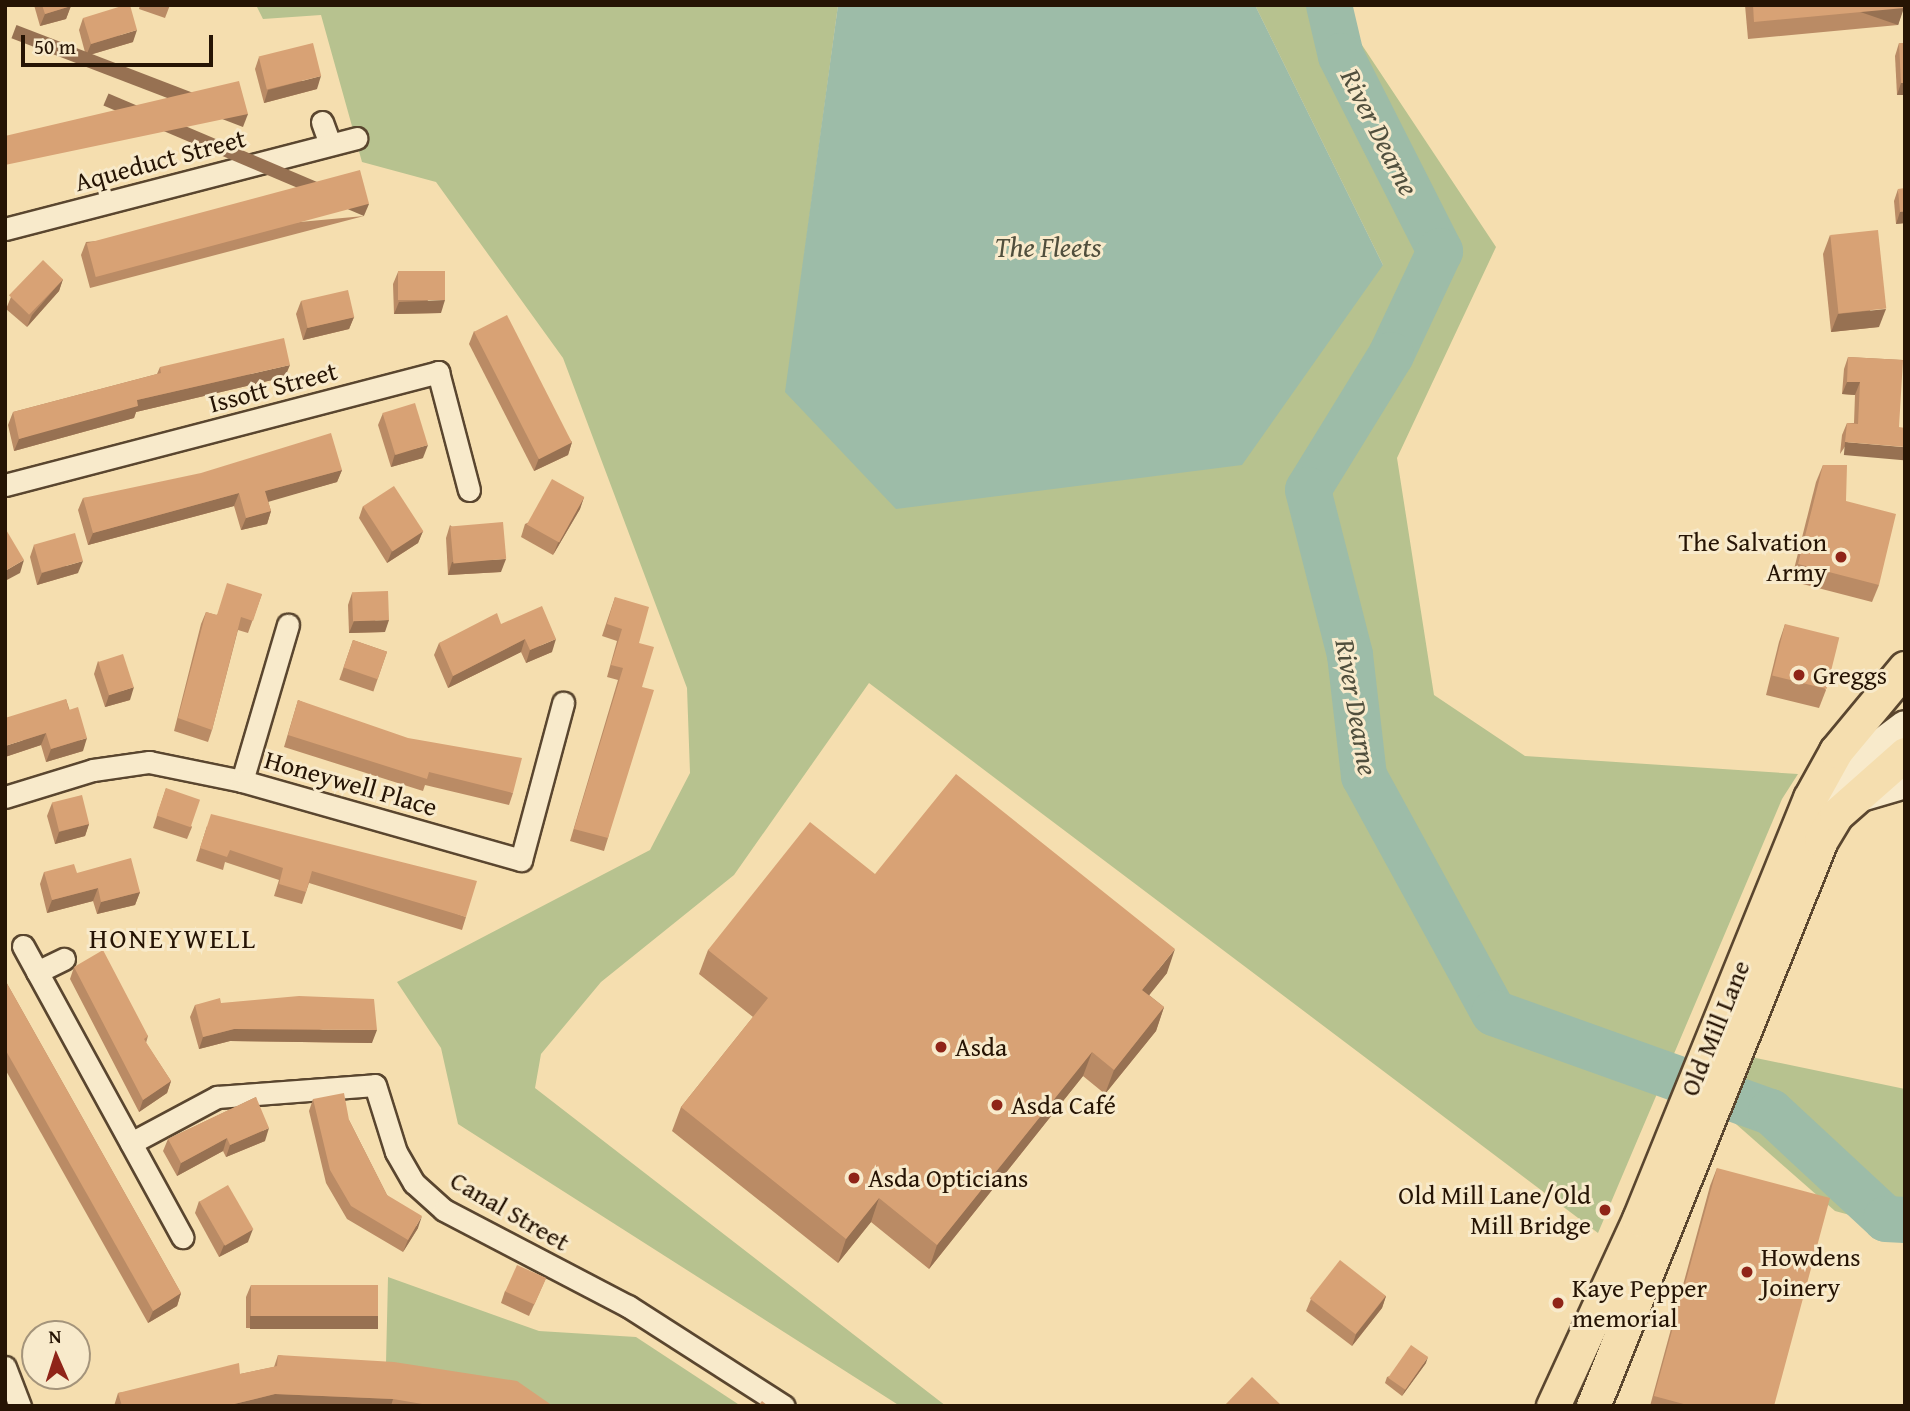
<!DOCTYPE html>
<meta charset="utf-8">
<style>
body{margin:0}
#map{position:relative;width:1910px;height:1411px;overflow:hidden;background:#f5deaf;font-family:"Gentium Book Plus",serif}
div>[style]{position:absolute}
.green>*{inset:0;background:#b7c28f}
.water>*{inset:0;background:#9dbca8}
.river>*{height:46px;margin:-23px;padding:0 23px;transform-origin:23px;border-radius:23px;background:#9dbca8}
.roads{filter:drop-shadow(2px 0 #5a462f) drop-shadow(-2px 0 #5a462f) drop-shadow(0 2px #5a462f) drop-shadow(0 -2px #5a462f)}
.street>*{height:21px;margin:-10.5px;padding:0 10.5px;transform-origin:10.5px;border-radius:10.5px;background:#f8eacb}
.secondary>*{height:30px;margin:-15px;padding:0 15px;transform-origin:15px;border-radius:15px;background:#f8eacb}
.primary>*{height:33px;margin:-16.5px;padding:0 16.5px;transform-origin:16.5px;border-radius:16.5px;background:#f5deaf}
.wall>*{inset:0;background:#ba8b65;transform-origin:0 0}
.shaded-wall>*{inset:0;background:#977152;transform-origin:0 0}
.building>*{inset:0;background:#d8a275;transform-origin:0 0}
.dots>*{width:19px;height:19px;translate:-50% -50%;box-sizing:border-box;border:4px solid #f8eacb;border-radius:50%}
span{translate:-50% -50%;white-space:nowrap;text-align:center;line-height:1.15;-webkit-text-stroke:6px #f8eacb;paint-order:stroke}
.street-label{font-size:26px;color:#261404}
.poi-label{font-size:26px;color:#261404}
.right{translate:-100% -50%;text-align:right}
.left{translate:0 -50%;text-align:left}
.water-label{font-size:28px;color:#504f3d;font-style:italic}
.neighbourhood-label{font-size:28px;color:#261404;letter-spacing:2px}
.frame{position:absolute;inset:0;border:7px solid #261404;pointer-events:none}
.north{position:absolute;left:21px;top:1320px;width:70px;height:70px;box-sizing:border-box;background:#f8eacb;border:2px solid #a4947b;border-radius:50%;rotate:357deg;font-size:19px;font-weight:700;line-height:28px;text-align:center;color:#261404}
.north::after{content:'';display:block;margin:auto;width:24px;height:32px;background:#8f2418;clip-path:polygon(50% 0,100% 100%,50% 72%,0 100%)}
.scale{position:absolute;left:21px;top:35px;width:192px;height:32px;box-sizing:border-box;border:4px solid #261404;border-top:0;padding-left:9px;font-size:21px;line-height:24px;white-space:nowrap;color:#261404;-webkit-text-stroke:5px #f8eacb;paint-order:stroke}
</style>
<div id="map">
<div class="green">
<div style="clip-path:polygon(256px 5px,838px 5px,786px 392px,1383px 265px,1255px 5px,1353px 5px,1352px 30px,1496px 247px,1397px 458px,1434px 695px,1525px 756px,1798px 774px,1782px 799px,1598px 1233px,869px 683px,734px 875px,601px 982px,541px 1054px,535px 1088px,946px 1406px,900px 1406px,458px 1124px,441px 1048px,397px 982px,650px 850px,690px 773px,687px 688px,563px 358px,436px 182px,362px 162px,321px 15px,263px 19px)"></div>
<div style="clip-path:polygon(1751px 1057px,1905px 1089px,1905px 1230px,1835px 1211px,1728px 1117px)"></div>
<div style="clip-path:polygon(388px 1277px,539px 1331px,636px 1337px,741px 1406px,552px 1406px,386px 1363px)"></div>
</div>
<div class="water">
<div style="clip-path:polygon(838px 5px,1255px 5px,1383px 265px,1242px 465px,896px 509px,785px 392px)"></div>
</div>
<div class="river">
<div style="left:1329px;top:5px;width:52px;rotate:76.8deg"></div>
<div style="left:1341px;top:56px;width:219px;rotate:63.1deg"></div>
<div style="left:1440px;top:251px;width:115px;rotate:115.2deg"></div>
<div style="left:1391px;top:355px;width:158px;rotate:121.6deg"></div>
<div style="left:1308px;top:490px;width:170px;rotate:75.7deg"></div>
<div style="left:1350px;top:655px;width:122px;rotate:83.4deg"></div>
<div style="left:1364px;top:776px;width:270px;rotate:61.3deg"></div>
<div style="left:1494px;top:1013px;width:294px;rotate:19.7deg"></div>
<div style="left:1771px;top:1112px;width:157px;rotate:42.9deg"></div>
<div style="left:1886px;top:1219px;width:19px;rotate:3deg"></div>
</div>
<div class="roads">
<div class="street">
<div style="left:322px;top:122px;width:23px;rotate:70deg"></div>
<div style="left:5px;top:229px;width:363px;rotate:-14.5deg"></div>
<div style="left:5px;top:485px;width:448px;rotate:-14.6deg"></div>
<div style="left:438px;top:372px;width:122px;rotate:75.3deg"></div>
<div style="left:242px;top:781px;width:163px;rotate:-73.6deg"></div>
<div style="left:5px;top:797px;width:92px;rotate:-17.1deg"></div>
<div style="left:93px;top:770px;width:57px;rotate:-8.1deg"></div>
<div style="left:149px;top:762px;width:95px;rotate:11.5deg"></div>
<div style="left:242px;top:781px;width:290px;rotate:15.8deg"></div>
<div style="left:521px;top:860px;width:163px;rotate:-75deg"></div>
<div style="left:23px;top:946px;width:332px;rotate:61.3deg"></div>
<div style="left:37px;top:972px;width:30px;rotate:-26deg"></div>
<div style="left:131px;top:1143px;width:98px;rotate:-28.1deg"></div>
<div style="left:217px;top:1097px;width:158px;rotate:-4.3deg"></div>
<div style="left:375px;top:1085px;width:70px;rotate:72.6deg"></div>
<div style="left:396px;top:1152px;width:36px;rotate:60deg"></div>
<div style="left:414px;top:1183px;width:40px;rotate:42deg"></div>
<div style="left:444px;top:1210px;width:208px;rotate:27.6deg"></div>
<div style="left:628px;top:1306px;width:185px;rotate:32.7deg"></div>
<div style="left:5px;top:1367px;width:42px;rotate:69deg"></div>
</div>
<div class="secondary">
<div style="left:1816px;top:793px;width:111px;rotate:-37deg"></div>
<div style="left:1858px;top:797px;width:49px;rotate:-16.6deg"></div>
</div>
<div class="primary">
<div style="left:1553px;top:1406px;width:206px;rotate:-65.3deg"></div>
<div style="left:1639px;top:1219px;width:454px;rotate:-67.9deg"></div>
<div style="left:1810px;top:798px;width:54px;rotate:-61deg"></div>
<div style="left:1836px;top:751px;width:108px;rotate:-50.3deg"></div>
<div style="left:1593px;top:1406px;width:610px;rotate:-68.06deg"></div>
<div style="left:1821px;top:840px;width:29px;rotate:-59deg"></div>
<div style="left:1836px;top:815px;width:92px;rotate:-41.5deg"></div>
</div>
</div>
<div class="wall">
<div style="clip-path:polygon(34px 5px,71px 5px,66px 19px,40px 26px)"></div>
<div style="clip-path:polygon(140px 5px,170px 5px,165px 18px,139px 9px)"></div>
<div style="clip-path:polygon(1745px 5px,1904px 5px,1898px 25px,1748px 39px)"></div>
<div style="clip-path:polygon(83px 18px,133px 42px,86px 56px,79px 30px)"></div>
<div style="clip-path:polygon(1899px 43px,1905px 43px,1905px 95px,1897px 95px,1895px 56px)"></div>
<div style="clip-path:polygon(259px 57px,317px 89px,264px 103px,255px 69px)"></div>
<div style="clip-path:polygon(1898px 189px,1905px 223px,1896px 224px,1894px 201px)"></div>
<div style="clip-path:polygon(364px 216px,90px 288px,81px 255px,86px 242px)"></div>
<div style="clip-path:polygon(1830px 235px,1879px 327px,1831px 332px,1823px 254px)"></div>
<div style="clip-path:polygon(398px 272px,441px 313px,394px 314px,393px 284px)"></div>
<div style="clip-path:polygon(63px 279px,59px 291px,27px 327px,6px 309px,11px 297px)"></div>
<div style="clip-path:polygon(301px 301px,354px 317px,349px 329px,303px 340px,296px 314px)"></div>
<div style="clip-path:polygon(474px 331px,572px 442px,568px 455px,534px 471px,469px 344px)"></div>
<div style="clip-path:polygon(1848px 357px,1903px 360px,1840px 454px,1842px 435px,1847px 423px,1854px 423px,1855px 395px,1842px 394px,1844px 369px)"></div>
<div style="clip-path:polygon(160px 367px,285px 377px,136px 412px,134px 418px,14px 451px,8px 425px,13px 412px,157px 374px)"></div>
<div style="clip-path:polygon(383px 413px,423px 458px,391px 467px,378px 425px)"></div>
<div style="clip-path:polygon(1823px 465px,1846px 501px,1879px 585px,1872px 602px,1791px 581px,1816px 482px)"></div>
<div style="clip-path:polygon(342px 470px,337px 482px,268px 501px,271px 511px,267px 524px,241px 530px,234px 506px,88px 545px,78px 510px,83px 498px)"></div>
<div style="clip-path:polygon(584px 497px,580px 509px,553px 555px,521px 537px,525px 524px)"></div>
<div style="clip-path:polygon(363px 506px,423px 531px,418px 543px,387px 563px,359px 518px)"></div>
<div style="clip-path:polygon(450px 525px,501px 572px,448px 575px,446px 538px)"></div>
<div style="clip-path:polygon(34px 545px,78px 573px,37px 585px,30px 557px)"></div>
<div style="clip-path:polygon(352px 593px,385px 632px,349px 633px,348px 605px)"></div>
<div style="clip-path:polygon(262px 594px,248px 633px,238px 630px,212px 730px,208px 742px,174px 731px,201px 624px,206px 612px,216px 615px)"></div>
<div style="clip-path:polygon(615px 597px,639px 643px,642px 687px,608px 838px,604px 851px,570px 841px,618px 680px,607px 677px,617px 641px,602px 636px)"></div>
<div style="clip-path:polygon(501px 624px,552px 652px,526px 663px,521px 652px,448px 688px,434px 655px,439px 643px)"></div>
<div style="clip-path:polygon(1785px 624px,1826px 690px,1819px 708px,1766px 695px,1779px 642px)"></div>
<div style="left:353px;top:640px;width:36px;height:42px;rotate:19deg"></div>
<div style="clip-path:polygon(98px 661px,130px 700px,105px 707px,94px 674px)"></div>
<div style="clip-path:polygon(66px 699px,83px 751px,46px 762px,41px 745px,5px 757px)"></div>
<div style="clip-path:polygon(298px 700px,513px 793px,509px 805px,425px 785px,423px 791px,284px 747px)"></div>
<div style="clip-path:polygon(166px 788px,192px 827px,187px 839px,153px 828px)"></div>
<div style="clip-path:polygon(52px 803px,89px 824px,85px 836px,55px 844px,47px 816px)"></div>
<div style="clip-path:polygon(207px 826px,466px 917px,462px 930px,309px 883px,302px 904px,274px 896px,279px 880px,225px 862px,223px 870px,196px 861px)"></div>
<div style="clip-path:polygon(44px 872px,77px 873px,140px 892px,135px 905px,97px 914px,93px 901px,47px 913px,40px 884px)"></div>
<div style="clip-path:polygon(875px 874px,1167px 973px,1149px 995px,1164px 1007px,1156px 1031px,1105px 1094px,1083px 1076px,929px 1269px,871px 1222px,838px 1263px,672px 1131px,681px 1107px,753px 1017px,699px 974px,708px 950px)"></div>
<div style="clip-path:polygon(74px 967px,148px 1036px,146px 1043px,171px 1081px,167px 1093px,139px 1112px,70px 979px)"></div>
<div style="clip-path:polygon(5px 980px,181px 1293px,177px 1306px,148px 1323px,5px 1069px)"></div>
<div style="clip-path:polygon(221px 1003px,372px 1043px,230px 1041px,199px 1049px,190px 1017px,195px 1005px)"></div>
<div style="clip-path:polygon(256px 1097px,265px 1141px,226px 1157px,223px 1151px,177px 1176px,163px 1151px,168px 1139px)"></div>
<div style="clip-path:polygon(313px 1099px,349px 1120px,387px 1195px,418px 1228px,403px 1252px,347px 1219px,326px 1183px,309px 1111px)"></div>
<div style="clip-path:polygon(1717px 1168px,1774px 1406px,1650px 1406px,1710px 1186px)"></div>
<div style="clip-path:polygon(199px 1201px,248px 1242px,219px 1257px,195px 1213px)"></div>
<div style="clip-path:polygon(546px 1278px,529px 1316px,501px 1303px,505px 1291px)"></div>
<div style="clip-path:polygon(251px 1285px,378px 1317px,374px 1329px,246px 1328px,246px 1297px)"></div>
<div style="clip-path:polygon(1386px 1296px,1382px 1308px,1352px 1346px,1306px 1311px,1311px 1299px)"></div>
<div style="clip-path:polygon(278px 1355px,553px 1406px,114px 1406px,118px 1393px,240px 1374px,274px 1367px)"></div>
<div style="clip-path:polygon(1426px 1363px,1402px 1396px,1385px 1383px,1387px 1377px)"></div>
</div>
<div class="shaded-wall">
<div style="clip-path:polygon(71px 6px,66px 19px,40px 26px,45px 14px)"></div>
<div style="left:1904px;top:8px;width:18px;height:151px;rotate:109deg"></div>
<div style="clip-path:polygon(137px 30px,133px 42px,86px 56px,91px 44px)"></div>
<div style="clip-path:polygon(321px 76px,317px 89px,264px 103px,268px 90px)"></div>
<div style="clip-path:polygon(1901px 83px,1905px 83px,1905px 95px,1897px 95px)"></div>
<div style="left:248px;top:114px;width:14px;height:248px;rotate:111deg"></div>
<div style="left:369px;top:204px;width:13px;height:283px;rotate:113deg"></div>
<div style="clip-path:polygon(1905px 211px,1905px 223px,1896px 224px,1900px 212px)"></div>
<div style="clip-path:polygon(63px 279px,59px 291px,27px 327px,32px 315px)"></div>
<div style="clip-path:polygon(445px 300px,441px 313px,394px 314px,399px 302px)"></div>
<div style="clip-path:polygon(1886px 309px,1879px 327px,1831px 332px,1838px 314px)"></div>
<div style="clip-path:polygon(354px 317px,349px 329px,303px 340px,307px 328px)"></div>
<div style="clip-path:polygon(290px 365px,285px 377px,136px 412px,134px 418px,14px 451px,19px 439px,137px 400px)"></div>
<div style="clip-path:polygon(1847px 382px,1860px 382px,1855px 395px,1842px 394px)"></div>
<div style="clip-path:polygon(572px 442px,568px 455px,534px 471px,539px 458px)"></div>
<div style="left:1845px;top:442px;width:60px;height:13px;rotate:5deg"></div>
<div style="clip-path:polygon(428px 445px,423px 458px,391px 467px,395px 454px)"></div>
<div style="clip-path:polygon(342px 470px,337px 482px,261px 504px,265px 491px)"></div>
<div style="clip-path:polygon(239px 493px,234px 506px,88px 545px,93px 533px)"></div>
<div style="clip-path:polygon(584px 497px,580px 509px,553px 555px,558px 543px)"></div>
<div style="clip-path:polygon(271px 511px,267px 524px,241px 530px,246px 518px)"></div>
<div style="clip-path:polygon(423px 531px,418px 543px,387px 563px,392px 551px)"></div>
<div style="clip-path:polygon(506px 559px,501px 572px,448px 575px,452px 562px)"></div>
<div style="clip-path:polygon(24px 560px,20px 573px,5px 581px,5px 571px)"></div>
<div style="clip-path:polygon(83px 561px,78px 573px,37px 585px,42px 573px)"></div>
<div style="clip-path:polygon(389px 620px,385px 632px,349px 633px,354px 621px)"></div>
<div style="clip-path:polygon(525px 639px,521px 652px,448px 688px,453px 676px)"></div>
<div style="clip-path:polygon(556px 639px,552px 652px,526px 663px,530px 650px)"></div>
<div style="clip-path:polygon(134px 687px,130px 700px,105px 707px,109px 695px)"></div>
<div style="clip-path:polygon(46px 733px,41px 745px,5px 757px,5px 746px)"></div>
<div style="clip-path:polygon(87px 738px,83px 751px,46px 762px,51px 749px)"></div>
<div style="clip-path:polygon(89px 824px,85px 836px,55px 844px,59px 832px)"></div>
<div style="clip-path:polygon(98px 888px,93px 901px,47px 913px,52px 900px)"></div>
<div style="clip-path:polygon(140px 892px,135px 905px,97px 914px,101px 902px)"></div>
<div style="clip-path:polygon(1175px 949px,1167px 973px,1134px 1014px,1142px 990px)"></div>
<div style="clip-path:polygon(1164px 1007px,1156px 1031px,1105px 1094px,1114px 1070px)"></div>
<div style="clip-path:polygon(234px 1029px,377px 1030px,372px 1043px,230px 1041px,199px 1049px,203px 1037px)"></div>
<div style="clip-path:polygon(1092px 1052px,1083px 1076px,929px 1269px,937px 1245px)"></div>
<div style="clip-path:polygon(171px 1081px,167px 1093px,139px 1112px,143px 1100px)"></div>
<div style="clip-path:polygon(269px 1128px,265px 1141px,226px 1157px,230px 1145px)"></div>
<div style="clip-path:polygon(227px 1138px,223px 1151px,177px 1176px,181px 1163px)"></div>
<div style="clip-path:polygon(879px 1198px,871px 1222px,838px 1263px,846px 1239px)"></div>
<div style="clip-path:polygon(422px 1216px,418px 1228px,403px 1252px,408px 1240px)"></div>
<div style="clip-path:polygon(253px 1229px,248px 1242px,219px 1257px,224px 1245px)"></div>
<div style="clip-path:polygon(181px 1293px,177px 1306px,148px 1323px,153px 1311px)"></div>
<div style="clip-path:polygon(1386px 1296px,1382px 1308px,1352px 1346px,1356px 1334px)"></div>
<div style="left:250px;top:1316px;width:128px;height:13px"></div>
<div style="clip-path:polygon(1428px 1357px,1426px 1363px,1402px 1396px,1405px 1390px)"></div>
<div style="clip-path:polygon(275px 1394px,393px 1399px,391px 1406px,226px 1406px)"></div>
</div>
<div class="building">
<div style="clip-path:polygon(42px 5px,71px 5px,71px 6px,45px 14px)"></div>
<div style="clip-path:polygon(125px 5px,130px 5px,137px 30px,91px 44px,83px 18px)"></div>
<div style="clip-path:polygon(1753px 5px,1904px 5px,1904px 8px,1754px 22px)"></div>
<div style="left:313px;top:43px;width:34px;height:56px;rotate:76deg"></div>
<div style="clip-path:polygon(1899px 43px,1905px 43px,1905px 83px,1901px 83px)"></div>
<div style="clip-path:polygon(239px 81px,248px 114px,5px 165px,5px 136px)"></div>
<div style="left:360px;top:170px;width:35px;height:283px;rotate:75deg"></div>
<div style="clip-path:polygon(1905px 188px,1905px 211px,1900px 212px,1898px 189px)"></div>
<div style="left:1878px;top:230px;width:79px;height:48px;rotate:84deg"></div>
<div style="left:43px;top:260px;width:28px;height:49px;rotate:44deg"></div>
<div style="left:445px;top:271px;width:29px;height:47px;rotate:90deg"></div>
<div style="left:348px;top:290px;width:28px;height:48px;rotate:77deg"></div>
<div style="left:507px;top:315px;width:143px;height:37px;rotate:63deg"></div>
<div style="clip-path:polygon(284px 338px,290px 365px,137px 400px,138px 406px,19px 439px,13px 412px,161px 373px,160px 367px)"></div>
<div style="clip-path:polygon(1848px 357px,1903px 360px,1899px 427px,1905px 428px,1905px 447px,1845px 442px,1847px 423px,1858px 424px,1860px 382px,1847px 382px)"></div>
<div style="left:415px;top:403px;width:44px;height:34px;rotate:73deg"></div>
<div style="clip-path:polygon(331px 433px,342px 470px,265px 491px,271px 511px,246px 518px,239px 493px,93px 533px,83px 498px,201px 473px)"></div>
<div style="clip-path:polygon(1823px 465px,1847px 465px,1846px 501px,1896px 514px,1879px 585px,1798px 564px)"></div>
<div style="left:552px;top:479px;width:37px;height:52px;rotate:29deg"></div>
<div style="left:394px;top:486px;width:54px;height:37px;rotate:57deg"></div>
<div style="left:503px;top:522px;width:37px;height:53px;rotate:85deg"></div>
<div style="clip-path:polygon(5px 528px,24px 560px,5px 571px)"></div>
<div style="left:75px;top:533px;width:29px;height:43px;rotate:74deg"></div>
<div style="clip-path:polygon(227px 583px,262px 594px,253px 621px,241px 617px,212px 730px,178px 718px,206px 612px,217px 615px)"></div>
<div style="left:388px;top:591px;width:29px;height:36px;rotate:88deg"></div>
<div style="clip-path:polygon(615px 597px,649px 607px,639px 643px,654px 647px,642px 687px,654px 690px,608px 838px,574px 829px,623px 668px,611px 665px,622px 629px,607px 624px)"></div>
<div style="clip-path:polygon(542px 606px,556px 639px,530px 650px,525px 639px,453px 676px,439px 643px,497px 613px,501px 624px)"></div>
<div style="left:1785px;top:624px;width:56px;height:53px;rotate:14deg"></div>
<div style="left:353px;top:640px;width:36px;height:29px;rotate:19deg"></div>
<div style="left:123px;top:654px;width:35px;height:26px;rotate:72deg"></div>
<div style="clip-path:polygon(66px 699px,69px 710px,78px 707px,87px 738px,51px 749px,46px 733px,5px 746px,5px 718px)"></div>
<div style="clip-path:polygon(298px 700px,408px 738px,522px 758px,513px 793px,429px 772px,427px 779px,288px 735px)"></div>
<div style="clip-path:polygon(956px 774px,1175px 949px,1142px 990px,1164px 1007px,1114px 1070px,1092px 1052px,937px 1245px,879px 1198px,846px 1239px,681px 1107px,768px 998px,708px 950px,810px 822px,875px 874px)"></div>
<div style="left:166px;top:788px;width:36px;height:29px;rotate:19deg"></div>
<div style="left:82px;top:795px;width:30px;height:31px;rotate:76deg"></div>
<div style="clip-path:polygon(211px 814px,477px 881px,466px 917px,312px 871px,306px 892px,279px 884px,283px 868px,230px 850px,227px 857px,200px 848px)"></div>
<div style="clip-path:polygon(131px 858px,140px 892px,101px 902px,98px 888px,52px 900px,44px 872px,74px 864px,77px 873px)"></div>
<div style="clip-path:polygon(103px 950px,148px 1036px,144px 1039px,171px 1081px,143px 1100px,74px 967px)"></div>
<div style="clip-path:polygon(5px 980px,181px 1293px,153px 1311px,5px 1049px)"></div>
<div style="clip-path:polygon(299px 996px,374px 999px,377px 1030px,234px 1029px,203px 1037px,195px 1005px,220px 998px,221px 1003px)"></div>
<div style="clip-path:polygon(344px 1093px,349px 1120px,387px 1195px,422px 1216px,408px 1240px,351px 1206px,330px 1170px,313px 1099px)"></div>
<div style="clip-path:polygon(256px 1097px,269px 1128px,230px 1145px,227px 1138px,181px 1163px,168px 1139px)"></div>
<div style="clip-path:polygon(1717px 1168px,1830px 1198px,1774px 1406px,1691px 1406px,1654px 1396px)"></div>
<div style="left:228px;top:1185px;width:51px;height:33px;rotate:60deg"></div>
<div style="left:1340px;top:1260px;width:58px;height:49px;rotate:38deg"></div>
<div style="left:517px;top:1265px;width:32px;height:29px;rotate:24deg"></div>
<div style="left:251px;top:1285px;width:127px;height:31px"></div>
<div style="left:1411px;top:1345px;width:21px;height:40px;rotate:35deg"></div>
<div style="clip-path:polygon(278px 1355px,394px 1362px,517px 1381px,553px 1406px,434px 1406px,393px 1399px,275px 1394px,226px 1406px,122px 1406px,118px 1393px,239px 1363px,240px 1374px,277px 1366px)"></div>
<div style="clip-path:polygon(1252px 1377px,1282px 1406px,1224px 1406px)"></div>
<div style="clip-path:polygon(762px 1401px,768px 1406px,758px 1406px)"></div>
</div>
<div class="dots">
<div style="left:1841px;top:557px;background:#8f2418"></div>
<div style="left:1799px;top:675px;background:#8f2418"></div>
<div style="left:941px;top:1047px;background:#8f2418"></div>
<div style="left:997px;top:1105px;background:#8f2418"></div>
<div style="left:854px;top:1178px;background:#8f2418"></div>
<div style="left:1605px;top:1210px;background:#8f2418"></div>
<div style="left:1747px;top:1272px;background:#8f2418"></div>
<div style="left:1558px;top:1303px;background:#8f2418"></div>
</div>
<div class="street-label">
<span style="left:160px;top:160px;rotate:-15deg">Aqueduct Street</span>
<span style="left:273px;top:387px;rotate:-15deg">Issott Street</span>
<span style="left:351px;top:783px;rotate:16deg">Honeywell Place</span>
<span style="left:1715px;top:1028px;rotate:-68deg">Old Mill Lane</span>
<span style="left:510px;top:1211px;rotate:30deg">Canal Street</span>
</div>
<div class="poi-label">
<span class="right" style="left:1827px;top:557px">The Salvation<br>Army</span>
<span class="left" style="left:1813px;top:675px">Greggs</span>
<span class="left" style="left:955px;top:1047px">Asda</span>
<span class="left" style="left:1011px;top:1105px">Asda Café</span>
<span class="left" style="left:868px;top:1178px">Asda Opticians</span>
<span class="right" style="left:1591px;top:1210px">Old Mill Lane/Old<br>Mill Bridge</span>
<span class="left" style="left:1761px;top:1272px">Howdens<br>Joinery</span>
<span class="left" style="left:1572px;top:1303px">Kaye Pepper<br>memorial</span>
</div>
<div class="water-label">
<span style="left:1380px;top:132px;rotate:63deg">River Dearne</span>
<span style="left:1048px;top:247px">The Fleets</span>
<span style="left:1357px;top:707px;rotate:80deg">River Dearne</span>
</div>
<div class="neighbourhood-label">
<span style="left:173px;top:938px">HONEYWELL</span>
</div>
<div class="frame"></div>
<div class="north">N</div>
<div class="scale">50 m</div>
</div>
